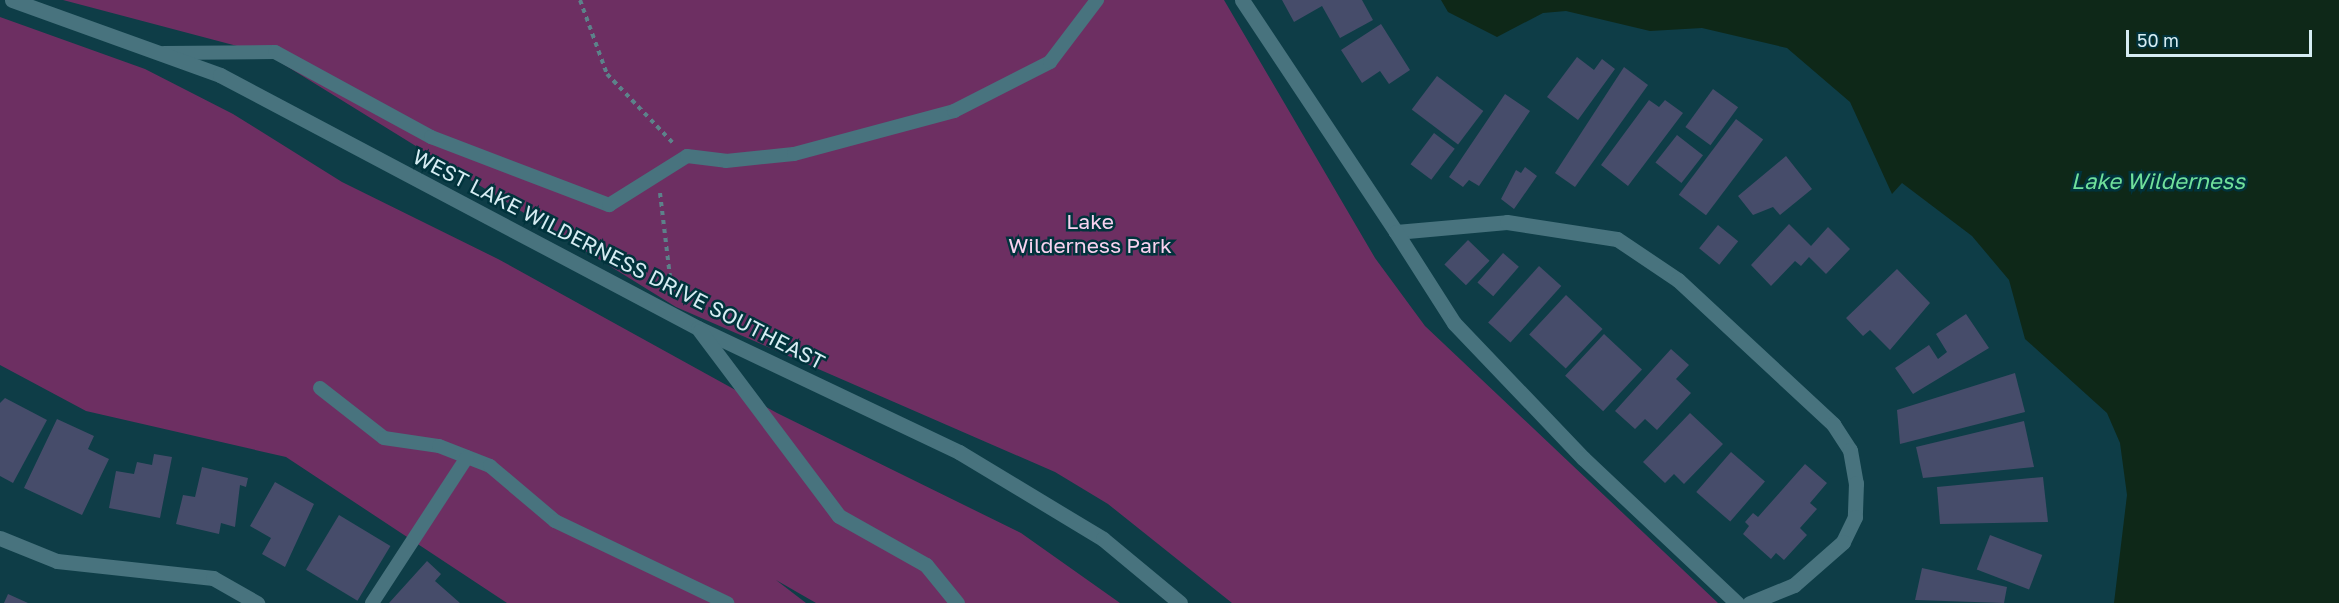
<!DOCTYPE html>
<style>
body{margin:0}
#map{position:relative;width:2339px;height:603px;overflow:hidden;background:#0e3d47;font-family:"Golos Text",sans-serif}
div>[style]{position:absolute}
.green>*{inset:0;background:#6d2f62}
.water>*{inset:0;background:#0e2818}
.building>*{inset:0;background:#464c6a;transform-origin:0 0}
.path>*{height:4px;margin-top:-2px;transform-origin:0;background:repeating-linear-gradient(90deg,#5c828a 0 4.5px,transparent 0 9px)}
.service>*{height:14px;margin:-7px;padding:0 7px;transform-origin:7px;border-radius:7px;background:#48737e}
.minor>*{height:15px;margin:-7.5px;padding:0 7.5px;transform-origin:7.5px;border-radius:7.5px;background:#48737e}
span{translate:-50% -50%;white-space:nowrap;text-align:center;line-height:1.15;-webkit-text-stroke:5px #01333c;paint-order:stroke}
.park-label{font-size:21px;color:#f8d2ef}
.street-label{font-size:21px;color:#d6edf3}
.water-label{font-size:22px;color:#70e09b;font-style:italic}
.scale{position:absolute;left:2126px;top:30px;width:186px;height:27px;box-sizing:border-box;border:3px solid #d6edf3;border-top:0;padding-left:8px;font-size:18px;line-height:21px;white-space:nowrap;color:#d6edf3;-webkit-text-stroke:4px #01333c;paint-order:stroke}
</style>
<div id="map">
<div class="green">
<div style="clip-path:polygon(63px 0,1224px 0,1375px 258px,1425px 326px,1718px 603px,1232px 603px,1108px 504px,1055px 472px,676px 307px,267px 54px)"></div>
<div style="clip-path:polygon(0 17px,145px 69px,233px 114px,342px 182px,498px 259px,777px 413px,1021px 533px,1120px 603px,816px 603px,776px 580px,806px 603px,507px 603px,286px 457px,86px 411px,0 365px)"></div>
</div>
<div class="water">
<div style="clip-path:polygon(1441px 0,2339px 0,2339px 603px,2114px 603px,2127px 495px,2120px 443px,2107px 413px,2025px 339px,2009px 280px,1972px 236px,1902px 183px,1892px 194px,1850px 102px,1787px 48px,1702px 28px,1650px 31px,1566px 11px,1543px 13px,1497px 37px,1448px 12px)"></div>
</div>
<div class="building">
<div style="clip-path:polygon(1282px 0,1362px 0,1373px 20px,1340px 38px,1322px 6px,1294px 22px)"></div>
<div style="clip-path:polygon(1381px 24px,1410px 70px,1389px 84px,1380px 71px,1362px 83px,1341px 50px)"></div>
<div style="clip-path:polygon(1577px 57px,1594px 70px,1602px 59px,1615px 69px,1578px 120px,1547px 97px)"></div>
<div style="clip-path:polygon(1624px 67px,1648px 85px,1575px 187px,1555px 173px)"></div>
<div style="left:1437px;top:76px;width:58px;height:42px;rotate:37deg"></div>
<div style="left:1713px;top:89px;width:31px;height:47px;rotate:36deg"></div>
<div style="clip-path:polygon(1505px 94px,1530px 111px,1479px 186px,1469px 180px,1463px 187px,1449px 177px)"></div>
<div style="clip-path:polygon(1649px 100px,1659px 107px,1665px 100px,1683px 113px,1628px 186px,1601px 165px)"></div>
<div style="left:1736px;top:119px;width:34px;height:95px;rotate:37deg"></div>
<div style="left:1434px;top:133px;width:26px;height:39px;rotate:37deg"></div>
<div style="left:1677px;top:135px;width:33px;height:35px;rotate:38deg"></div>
<div style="clip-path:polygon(1786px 156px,1812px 189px,1780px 215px,1773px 207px,1753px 215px,1738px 196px)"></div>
<div style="clip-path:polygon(1525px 167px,1537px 176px,1514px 209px,1501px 199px,1516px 170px,1521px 173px)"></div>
<div style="clip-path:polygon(1789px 224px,1811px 246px,1828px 227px,1850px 249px,1826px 274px,1809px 257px,1801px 266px,1795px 261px,1771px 286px,1751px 265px)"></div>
<div style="left:1718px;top:225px;width:26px;height:30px;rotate:39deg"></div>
<div style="left:1468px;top:240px;width:30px;height:34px;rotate:44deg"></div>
<div style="left:1503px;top:253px;width:21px;height:39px;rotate:41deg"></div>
<div style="left:1539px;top:266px;width:30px;height:76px;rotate:42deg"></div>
<div style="clip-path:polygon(1897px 269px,1930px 303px,1890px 350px,1870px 330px,1863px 336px,1846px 318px)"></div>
<div style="left:1566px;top:295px;width:50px;height:54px;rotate:43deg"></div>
<div style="clip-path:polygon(1966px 314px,1989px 348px,1913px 394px,1895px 368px,1929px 345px,1938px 359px,1947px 352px,1936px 334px)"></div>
<div style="left:1604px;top:334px;width:52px;height:57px;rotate:43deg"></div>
<div style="clip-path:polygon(1671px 349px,1689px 365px,1676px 379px,1691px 393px,1657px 430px,1645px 419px,1635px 429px,1615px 411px)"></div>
<div style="clip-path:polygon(2015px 373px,2025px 412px,1900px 444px,1897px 410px)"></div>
<div style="clip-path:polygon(5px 398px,47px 420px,13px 483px,0 476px,0 403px)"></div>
<div style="clip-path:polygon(1690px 413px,1723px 444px,1684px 484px,1674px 474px,1665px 483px,1643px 462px)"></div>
<div style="clip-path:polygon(57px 419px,94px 436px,88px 449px,109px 459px,82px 515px,24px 488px)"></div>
<div style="clip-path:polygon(2024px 421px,2034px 467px,1923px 478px,1916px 447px)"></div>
<div style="left:1731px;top:452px;width:45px;height:53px;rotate:41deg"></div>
<div style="clip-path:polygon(154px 454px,172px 457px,160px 518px,109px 508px,116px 471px,134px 474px,137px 462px,152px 465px)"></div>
<div style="clip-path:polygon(1805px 464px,1827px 483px,1810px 503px,1817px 509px,1800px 528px,1807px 535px,1784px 560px,1776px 553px,1771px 559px,1743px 534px,1749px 526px,1745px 522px,1753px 513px,1758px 517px)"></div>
<div style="clip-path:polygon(202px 467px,248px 478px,246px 487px,240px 485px,235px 527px,221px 523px,219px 534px,176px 524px,183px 495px,195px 497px)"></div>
<div style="clip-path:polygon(2043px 477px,2048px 522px,1940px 524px,1937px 487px)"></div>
<div style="clip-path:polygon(275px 482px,314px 504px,285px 567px,262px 554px,271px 538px,250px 526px)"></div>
<div style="left:339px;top:515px;width:60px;height:64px;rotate:31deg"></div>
<div style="left:1990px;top:535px;width:56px;height:37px;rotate:21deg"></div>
<div style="clip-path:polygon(427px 561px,441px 574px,435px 581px,460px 603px,389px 603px)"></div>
<div style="clip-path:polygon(1922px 568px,2007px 587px,2004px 603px,1915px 600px)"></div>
<div style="clip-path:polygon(8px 594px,28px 603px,4px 603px)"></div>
</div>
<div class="path">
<div style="left:580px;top:0;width:79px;rotate:70deg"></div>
<div style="left:607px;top:74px;width:95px;rotate:46.3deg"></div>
<div style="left:660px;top:193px;width:101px;rotate:83.2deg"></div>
</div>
<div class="service">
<div style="left:164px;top:53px;width:111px;rotate:-0.5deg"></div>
<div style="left:275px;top:52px;width:178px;rotate:28.6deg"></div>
<div style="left:431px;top:137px;width:191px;rotate:20.9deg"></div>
<div style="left:609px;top:205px;width:92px;rotate:-32.1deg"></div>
<div style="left:687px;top:156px;width:39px;rotate:7deg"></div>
<div style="left:726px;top:161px;width:68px;rotate:-5.9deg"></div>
<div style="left:794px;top:154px;width:166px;rotate:-15deg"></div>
<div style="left:954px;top:111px;width:108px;rotate:-27deg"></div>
<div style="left:1050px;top:62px;width:78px;rotate:-52.8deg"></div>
<div style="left:320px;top:388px;width:81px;rotate:38deg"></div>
<div style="left:384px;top:438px;width:56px;rotate:8.3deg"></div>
<div style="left:439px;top:446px;width:55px;rotate:21.4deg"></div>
<div style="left:490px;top:466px;width:85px;rotate:40.2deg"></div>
<div style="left:555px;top:521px;width:191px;rotate:25.5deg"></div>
<div style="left:372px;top:603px;width:174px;rotate:-56.9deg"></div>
</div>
<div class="minor">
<div style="left:12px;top:0;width:221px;rotate:19.8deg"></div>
<div style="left:220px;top:75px;width:541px;rotate:27.89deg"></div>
<div style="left:698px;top:328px;width:289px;rotate:25.4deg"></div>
<div style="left:959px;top:452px;width:168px;rotate:31.1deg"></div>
<div style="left:1103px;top:539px;width:100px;rotate:39.7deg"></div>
<div style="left:1242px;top:0;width:278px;rotate:56.4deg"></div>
<div style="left:1396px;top:232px;width:111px;rotate:-5.1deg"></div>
<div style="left:1507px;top:222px;width:111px;rotate:8.8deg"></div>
<div style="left:1617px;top:239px;width:73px;rotate:33.9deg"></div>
<div style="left:1678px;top:280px;width:212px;rotate:42.9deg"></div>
<div style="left:1833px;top:424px;width:31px;rotate:57deg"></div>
<div style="left:1850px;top:450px;width:34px;rotate:80deg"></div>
<div style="left:1856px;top:483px;width:34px;rotate:92deg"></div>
<div style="left:1855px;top:517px;width:28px;rotate:116deg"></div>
<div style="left:1843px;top:542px;width:65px;rotate:138.7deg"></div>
<div style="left:1794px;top:585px;width:48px;rotate:157.8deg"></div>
<div style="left:1396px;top:232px;width:108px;rotate:57.5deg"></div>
<div style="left:1454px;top:323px;width:187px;rotate:46.3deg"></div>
<div style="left:1583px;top:458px;width:212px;rotate:43.3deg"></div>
<div style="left:700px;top:331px;width:231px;rotate:53.1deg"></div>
<div style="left:839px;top:516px;width:100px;rotate:29.4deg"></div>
<div style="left:926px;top:565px;width:49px;rotate:50.8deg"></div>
<div style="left:0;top:538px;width:61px;rotate:22deg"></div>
<div style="left:57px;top:561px;width:157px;rotate:6.2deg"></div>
<div style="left:213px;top:578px;width:51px;rotate:29.6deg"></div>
</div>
<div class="park-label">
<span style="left:1090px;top:233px">Lake<br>Wilderness Park</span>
</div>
<div class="street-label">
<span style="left:619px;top:259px;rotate:27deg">WEST LAKE WILDERNESS DRIVE SOUTHEAST</span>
</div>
<div class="water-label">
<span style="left:2158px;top:181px">Lake Wilderness</span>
</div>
<div class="scale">50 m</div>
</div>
